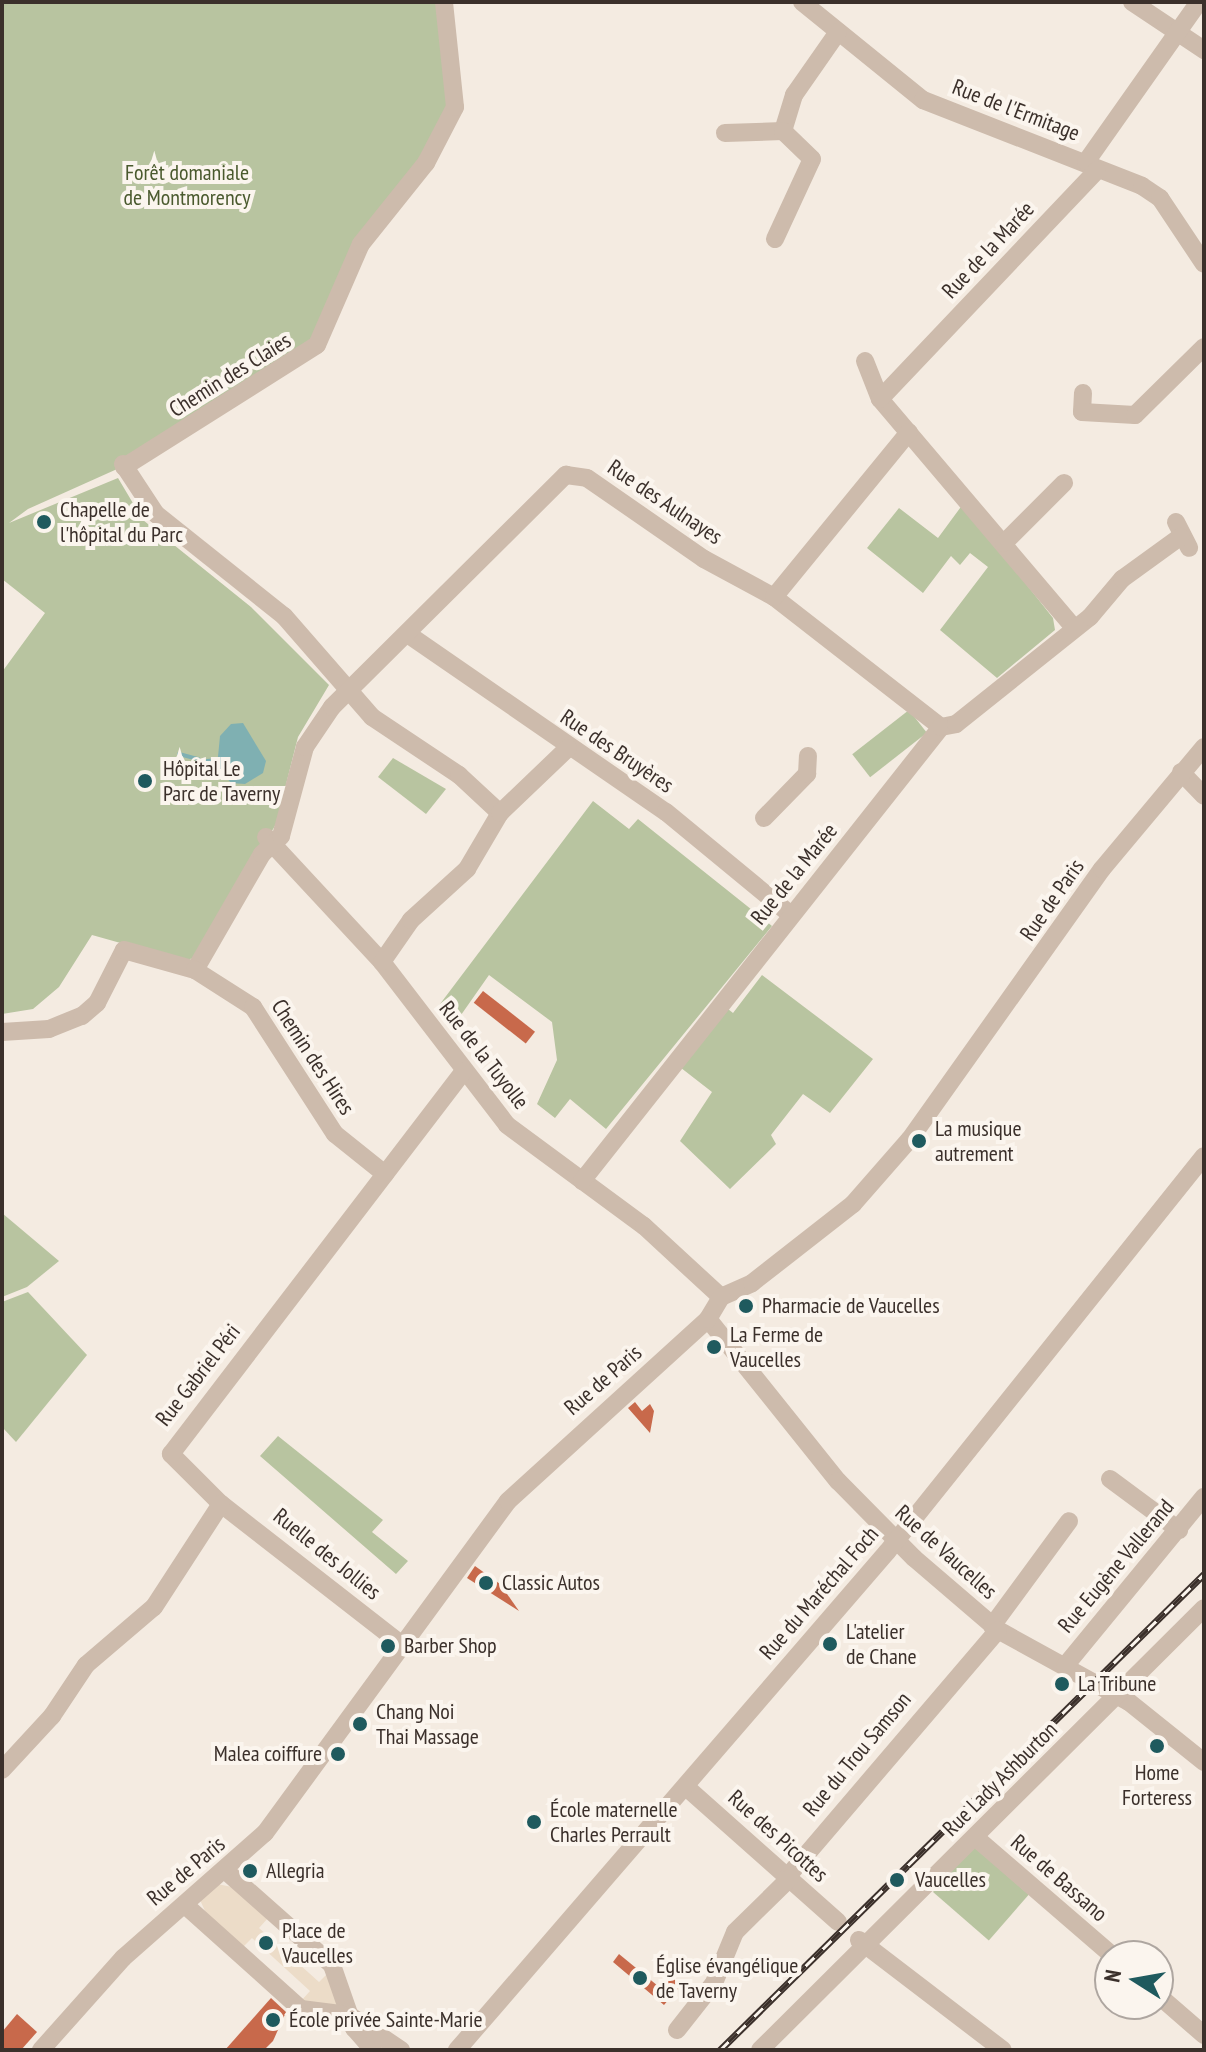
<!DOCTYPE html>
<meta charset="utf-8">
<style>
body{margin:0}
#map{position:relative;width:1206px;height:2052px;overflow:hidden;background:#f4ebe1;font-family:"PT Sans Narrow",sans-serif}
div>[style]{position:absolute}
.green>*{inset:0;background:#b8c4a0;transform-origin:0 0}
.plaza>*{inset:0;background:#ecdcc8}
.water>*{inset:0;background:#7fb0b2}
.stream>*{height:4px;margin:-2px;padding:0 2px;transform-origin:2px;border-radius:2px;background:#7fb0b2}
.building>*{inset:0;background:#c8694b;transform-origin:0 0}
.minor>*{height:18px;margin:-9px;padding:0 9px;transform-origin:9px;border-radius:9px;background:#cdbbac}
.rail>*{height:7px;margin-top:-3.5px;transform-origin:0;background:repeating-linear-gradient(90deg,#fbf5ee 0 12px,#3b302b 0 24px);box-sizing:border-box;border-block:2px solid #3b302b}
.dots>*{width:22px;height:22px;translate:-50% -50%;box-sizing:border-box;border:4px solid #fbf5ee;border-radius:50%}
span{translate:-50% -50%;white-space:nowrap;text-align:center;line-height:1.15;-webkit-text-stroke:8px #fbf5ee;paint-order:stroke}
.street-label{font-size:22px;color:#3b302b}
.park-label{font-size:22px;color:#4a5a2e}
.poi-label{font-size:22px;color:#3b302b}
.left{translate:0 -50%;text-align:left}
.right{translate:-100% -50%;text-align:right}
.frame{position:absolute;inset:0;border:4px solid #3b302b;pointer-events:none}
.north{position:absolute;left:1094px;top:1940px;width:80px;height:80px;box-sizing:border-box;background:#fbf5ee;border:2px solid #aea6a0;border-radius:50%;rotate:281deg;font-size:22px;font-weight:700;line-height:32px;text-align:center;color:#3b302b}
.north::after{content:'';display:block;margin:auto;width:28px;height:36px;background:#1f5a5e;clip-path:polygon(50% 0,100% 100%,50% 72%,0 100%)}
</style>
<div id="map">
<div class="green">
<div style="clip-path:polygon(2px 2px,443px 2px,455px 107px,364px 240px,322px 335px,135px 461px,28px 509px,9px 523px,118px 478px,143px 520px,251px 607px,329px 685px,298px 737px,276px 824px,198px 958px,181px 960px,92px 935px,59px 987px,33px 1009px,2px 1014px,2px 672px,45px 613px,2px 579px)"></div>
<div style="clip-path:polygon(963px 504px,1053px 618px,1055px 630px,997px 678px,940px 630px,988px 567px,970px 553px,960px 565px,951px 556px,923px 593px,867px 548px,899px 508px,938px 538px)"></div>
<div style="left:909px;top:710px;width:29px;height:72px;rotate:52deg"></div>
<div style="clip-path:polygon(393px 758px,446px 789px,426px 814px,378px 777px)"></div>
<div style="clip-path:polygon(593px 801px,629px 829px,638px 819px,772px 926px,606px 1129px,570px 1099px,555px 1118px,537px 1104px,557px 1060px,552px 1022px,489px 975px,454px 1025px,437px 1008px)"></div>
<div style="clip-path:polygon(762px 975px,873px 1059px,830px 1113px,803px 1094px,771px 1135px,776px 1144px,730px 1189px,680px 1141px,712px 1092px,676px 1064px,723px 1005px,733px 1013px)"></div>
<div style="clip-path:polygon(2px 1213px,59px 1261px,27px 1287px,2px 1297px)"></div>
<div style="clip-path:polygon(28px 1292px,87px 1355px,16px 1442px,2px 1427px,2px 1302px)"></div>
<div style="clip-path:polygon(278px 1436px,383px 1520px,372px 1532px,408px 1561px,396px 1574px,260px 1456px)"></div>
<div style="left:973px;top:1846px;width:74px;height:61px;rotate:41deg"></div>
</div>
<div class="plaza">
<div style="clip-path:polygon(217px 1884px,232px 1887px,269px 1917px,259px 1928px,319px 1982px,329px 1972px,337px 2007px,301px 2001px,310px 1991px,252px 1938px,242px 1948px,211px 1924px,200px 1900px)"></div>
</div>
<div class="water">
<div style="clip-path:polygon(243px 723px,266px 761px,263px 773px,245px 784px,231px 783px,217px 767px,220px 736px,231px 724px)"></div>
</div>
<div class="stream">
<div style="left:179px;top:754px;width:20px;rotate:15deg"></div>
<div style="left:207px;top:761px;width:10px;rotate:-6deg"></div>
</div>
<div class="building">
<div style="left:483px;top:991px;width:66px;height:15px;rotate:38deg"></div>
<div style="clip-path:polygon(635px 1402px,642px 1411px,650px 1404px,654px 1411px,650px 1433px,628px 1408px)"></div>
<div style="clip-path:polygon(475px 1566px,500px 1584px,519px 1611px,467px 1578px)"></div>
<div style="clip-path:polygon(619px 1954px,658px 1986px,668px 1974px,681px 1985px,664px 2005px,613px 1962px)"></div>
<div style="clip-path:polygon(271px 1998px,286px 2012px,273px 2041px,264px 2050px,225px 2050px)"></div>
<div style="clip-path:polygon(17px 2014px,37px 2032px,21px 2050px,2px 2050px,2px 2032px)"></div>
</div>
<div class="minor">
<div style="left:802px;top:2px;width:156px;rotate:39deg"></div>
<div style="left:923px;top:100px;width:235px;rotate:21.4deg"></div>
<div style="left:1142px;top:186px;width:22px;rotate:34deg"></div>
<div style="left:1160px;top:198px;width:79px;rotate:56.3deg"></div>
<div style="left:1132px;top:2px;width:87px;rotate:33.7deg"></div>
<div style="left:725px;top:133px;width:58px;rotate:-2deg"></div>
<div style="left:783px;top:131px;width:38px;rotate:-73deg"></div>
<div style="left:794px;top:95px;width:77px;rotate:-55.1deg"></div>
<div style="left:1086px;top:162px;width:196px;rotate:-54.8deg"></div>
<div style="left:775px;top:239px;width:88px;rotate:-65.2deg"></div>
<div style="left:812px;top:159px;width:40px;rotate:-136deg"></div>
<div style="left:865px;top:361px;width:41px;rotate:68.5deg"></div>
<div style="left:880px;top:399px;width:300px;rotate:49.7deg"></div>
<div style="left:1083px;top:393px;width:19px;rotate:93deg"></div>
<div style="left:1082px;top:412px;width:53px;rotate:3.2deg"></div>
<div style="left:1135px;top:415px;width:97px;rotate:-44.6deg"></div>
<div style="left:880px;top:399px;width:315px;rotate:-46.5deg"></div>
<div style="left:123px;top:464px;width:60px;rotate:56.6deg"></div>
<div style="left:156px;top:514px;width:164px;rotate:38.6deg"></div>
<div style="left:284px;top:616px;width:134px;rotate:48.9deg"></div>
<div style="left:372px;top:717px;width:105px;rotate:33.7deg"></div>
<div style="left:459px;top:775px;width:56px;rotate:42.8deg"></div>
<div style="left:124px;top:467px;width:228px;rotate:-32.3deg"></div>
<div style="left:317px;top:345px;width:110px;rotate:-66.5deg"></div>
<div style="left:361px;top:244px;width:104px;rotate:-51.3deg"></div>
<div style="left:426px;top:163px;width:63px;rotate:-62.6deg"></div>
<div style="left:455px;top:107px;width:106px;rotate:-96deg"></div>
<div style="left:1176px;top:522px;width:29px;rotate:63deg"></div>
<div style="left:1004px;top:543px;width:85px;rotate:-45deg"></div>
<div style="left:774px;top:597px;width:212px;rotate:37.9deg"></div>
<div style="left:409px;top:635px;width:312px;rotate:34.6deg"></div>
<div style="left:666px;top:812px;width:162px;rotate:39.5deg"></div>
<div style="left:1181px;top:772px;width:33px;rotate:46deg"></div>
<div style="left:764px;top:818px;width:62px;rotate:-45.7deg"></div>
<div style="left:807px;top:774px;width:18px;rotate:-87deg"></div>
<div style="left:266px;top:837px;width:171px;rotate:47.1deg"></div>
<div style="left:382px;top:962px;width:205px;rotate:52.5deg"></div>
<div style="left:507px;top:1125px;width:170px;rotate:36.4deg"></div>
<div style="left:644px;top:1226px;width:105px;rotate:42.7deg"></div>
<div style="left:382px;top:962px;width:51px;rotate:-55.4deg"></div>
<div style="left:411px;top:920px;width:76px;rotate:-42.3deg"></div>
<div style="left:467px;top:869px;width:65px;rotate:-59.5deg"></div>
<div style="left:500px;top:813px;width:94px;rotate:-43.7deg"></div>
<div style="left:195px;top:970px;width:134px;rotate:-60deg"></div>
<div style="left:262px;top:854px;width:26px;rotate:-43deg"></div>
<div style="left:281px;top:836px;width:92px;rotate:-74.9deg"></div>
<div style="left:305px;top:747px;width:48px;rotate:-56deg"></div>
<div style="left:332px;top:707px;width:330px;rotate:-44.8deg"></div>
<div style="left:566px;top:475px;width:21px;rotate:8deg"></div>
<div style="left:587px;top:478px;width:142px;rotate:34.7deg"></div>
<div style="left:704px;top:559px;width:80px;rotate:28.5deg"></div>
<div style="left:774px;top:597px;width:213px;rotate:-50.7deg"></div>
<div style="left:2px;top:1032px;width:47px;rotate:-3.7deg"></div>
<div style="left:49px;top:1029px;width:35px;rotate:-22deg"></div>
<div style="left:82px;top:1016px;width:20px;rotate:-41deg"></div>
<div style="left:97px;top:1003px;width:59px;rotate:-63deg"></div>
<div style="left:124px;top:950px;width:74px;rotate:15.7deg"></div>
<div style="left:195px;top:970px;width:69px;rotate:32.5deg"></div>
<div style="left:253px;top:1007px;width:151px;rotate:57.2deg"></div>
<div style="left:335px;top:1134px;width:64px;rotate:38.7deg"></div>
<div style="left:582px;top:1181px;width:579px;rotate:-51.66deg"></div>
<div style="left:941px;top:727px;width:15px;rotate:-11deg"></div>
<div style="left:956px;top:724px;width:171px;rotate:-38.6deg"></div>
<div style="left:1090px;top:617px;width:50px;rotate:-49.9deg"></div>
<div style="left:1122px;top:579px;width:72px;rotate:-35.9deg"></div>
<div style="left:721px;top:1297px;width:34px;rotate:-24deg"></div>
<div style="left:752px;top:1283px;width:128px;rotate:-38deg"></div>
<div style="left:853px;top:1204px;width:86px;rotate:-48.8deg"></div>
<div style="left:910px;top:1139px;width:331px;rotate:-54.6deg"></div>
<div style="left:1102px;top:869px;width:159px;rotate:-50.1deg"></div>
<div style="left:708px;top:1319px;width:208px;rotate:51.3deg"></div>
<div style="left:838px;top:1481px;width:108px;rotate:45.4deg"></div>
<div style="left:914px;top:1558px;width:111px;rotate:40.6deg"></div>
<div style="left:998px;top:1630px;width:149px;rotate:28.8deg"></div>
<div style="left:1129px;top:1702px;width:96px;rotate:38.7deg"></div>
<div style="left:1110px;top:1479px;width:86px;rotate:36.5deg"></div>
<div style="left:992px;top:1626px;width:130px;rotate:-53.7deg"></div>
<div style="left:401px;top:1644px;width:228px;rotate:-142.1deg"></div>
<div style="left:221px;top:1504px;width:71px;rotate:-135deg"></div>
<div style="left:171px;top:1454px;width:482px;rotate:-52.6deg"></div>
<div style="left:1065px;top:1666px;width:219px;rotate:-50.6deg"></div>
<div style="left:2px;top:1770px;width:74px;rotate:-47.2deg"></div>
<div style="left:52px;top:1716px;width:61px;rotate:-56.3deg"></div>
<div style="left:86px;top:1665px;width:89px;rotate:-40.5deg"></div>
<div style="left:154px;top:1607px;width:123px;rotate:-57deg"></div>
<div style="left:686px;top:1787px;width:203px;rotate:41.6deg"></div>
<div style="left:975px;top:1837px;width:182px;rotate:40.8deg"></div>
<div style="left:227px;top:1872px;width:140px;rotate:41.5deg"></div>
<div style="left:332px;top:1965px;width:67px;rotate:70.8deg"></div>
<div style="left:354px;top:2028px;width:29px;rotate:49deg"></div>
<div style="left:788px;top:1876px;width:323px;rotate:-49.5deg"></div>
<div style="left:185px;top:1905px;width:156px;rotate:41.9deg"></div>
<div style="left:301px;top:2009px;width:48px;rotate:7.1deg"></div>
<div style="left:349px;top:2015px;width:63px;rotate:33.9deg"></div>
<div style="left:859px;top:1940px;width:181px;rotate:37.4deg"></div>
<div style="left:1158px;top:1995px;width:61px;rotate:41deg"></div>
<div style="left:677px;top:2030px;width:60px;rotate:-51.8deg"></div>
<div style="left:714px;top:1983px;width:55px;rotate:-67.6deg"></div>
<div style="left:735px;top:1932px;width:77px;rotate:-44.5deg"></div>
<div style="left:41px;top:2050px;width:123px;rotate:-48.3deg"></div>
<div style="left:123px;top:1958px;width:189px;rotate:-41.4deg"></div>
<div style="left:265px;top:1833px;width:411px;rotate:-53.8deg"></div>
<div style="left:508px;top:1501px;width:270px;rotate:-42.3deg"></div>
<div style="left:708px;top:1319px;width:26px;rotate:-59deg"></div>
<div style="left:457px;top:2050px;width:658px;rotate:-49.19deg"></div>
<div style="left:887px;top:1552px;width:507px;rotate:-51.32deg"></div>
<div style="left:760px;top:2050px;width:626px;rotate:-44.87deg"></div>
</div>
<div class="rail">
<div style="left:720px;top:2050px;width:679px;rotate:-44.52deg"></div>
</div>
<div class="dots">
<div style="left:44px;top:522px;background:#1f5a5e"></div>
<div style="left:145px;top:781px;background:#1f5a5e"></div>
<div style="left:919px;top:1141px;background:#1f5a5e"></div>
<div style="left:746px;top:1306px;background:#1f5a5e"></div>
<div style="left:714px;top:1347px;background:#1f5a5e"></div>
<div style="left:486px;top:1583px;background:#1f5a5e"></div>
<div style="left:830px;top:1644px;background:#1f5a5e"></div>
<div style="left:388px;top:1646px;background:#1f5a5e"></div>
<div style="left:1062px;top:1684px;background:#1f5a5e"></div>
<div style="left:360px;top:1724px;background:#1f5a5e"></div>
<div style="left:1157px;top:1746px;background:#1f5a5e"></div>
<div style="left:338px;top:1754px;background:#1f5a5e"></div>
<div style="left:534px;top:1822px;background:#1f5a5e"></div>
<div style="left:250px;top:1871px;background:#1f5a5e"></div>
<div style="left:897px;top:1880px;background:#1f5a5e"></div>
<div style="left:266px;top:1943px;background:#1f5a5e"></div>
<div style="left:640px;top:1978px;background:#1f5a5e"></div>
<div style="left:273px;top:2020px;background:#1f5a5e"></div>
</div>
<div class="street-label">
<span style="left:1016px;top:110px;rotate:21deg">Rue de l'Ermitage</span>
<span style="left:988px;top:250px;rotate:-47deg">Rue de la Marée</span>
<span style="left:230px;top:375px;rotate:-32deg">Chemin des Claies</span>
<span style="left:665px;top:502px;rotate:34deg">Rue des Aulnayes</span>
<span style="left:617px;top:751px;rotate:34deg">Rue des Bruyères</span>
<span style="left:794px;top:874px;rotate:-51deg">Rue de la Marée</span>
<span style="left:1052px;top:900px;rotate:-55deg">Rue de Paris</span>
<span style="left:484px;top:1055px;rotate:52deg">Rue de la Tuyolle</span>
<span style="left:313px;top:1057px;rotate:57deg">Chemin des Hires</span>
<span style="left:198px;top:1375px;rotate:-52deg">Rue Gabriel Péri</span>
<span style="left:603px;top:1380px;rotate:-41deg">Rue de Paris</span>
<span style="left:946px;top:1552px;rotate:42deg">Rue de Vaucelles</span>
<span style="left:327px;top:1554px;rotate:39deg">Ruelle des Jollies</span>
<span style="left:1116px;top:1566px;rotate:-50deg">Rue Eugène Vallerand</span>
<span style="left:819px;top:1593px;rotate:-49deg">Rue du Maréchal Foch</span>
<span style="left:857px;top:1754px;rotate:-50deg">Rue du Trou Samson</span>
<span style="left:1000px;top:1779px;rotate:-45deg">Rue Lady Ashburton</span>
<span style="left:778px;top:1836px;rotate:42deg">Rue des Picottes</span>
<span style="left:186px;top:1871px;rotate:-40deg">Rue de Paris</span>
<span style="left:1059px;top:1878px;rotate:41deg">Rue de Bassano</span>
</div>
<div class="park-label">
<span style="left:187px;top:185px">Forêt domaniale<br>de Montmorency</span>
</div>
<div class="poi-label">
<span class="left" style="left:60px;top:522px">Chapelle de<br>l'hôpital du Parc</span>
<span class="left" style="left:163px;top:781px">Hôpital Le<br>Parc de Taverny</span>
<span class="left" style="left:935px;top:1141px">La musique<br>autrement</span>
<span class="left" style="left:762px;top:1306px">Pharmacie de Vaucelles</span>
<span class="left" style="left:730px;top:1347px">La Ferme de<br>Vaucelles</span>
<span class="left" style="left:502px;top:1583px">Classic Autos</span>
<span class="left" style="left:846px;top:1644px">L'atelier<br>de Chane</span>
<span class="left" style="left:404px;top:1646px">Barber Shop</span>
<span class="left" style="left:1078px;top:1684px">La Tribune</span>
<span class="left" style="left:376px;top:1724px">Chang Noi<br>Thai Massage</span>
<span class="right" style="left:322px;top:1754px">Malea coiffure</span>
<span style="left:1157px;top:1785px">Home<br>Forteress</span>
<span class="left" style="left:550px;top:1822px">École maternelle<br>Charles Perrault</span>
<span class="left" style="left:266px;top:1871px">Allegria</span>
<span class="left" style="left:915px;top:1880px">Vaucelles</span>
<span class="left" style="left:282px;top:1943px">Place de<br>Vaucelles</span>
<span class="left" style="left:656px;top:1978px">Église évangélique<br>de Taverny</span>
<span class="left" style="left:289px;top:2020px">École privée Sainte-Marie</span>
</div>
<div class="frame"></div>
<div class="north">N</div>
</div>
